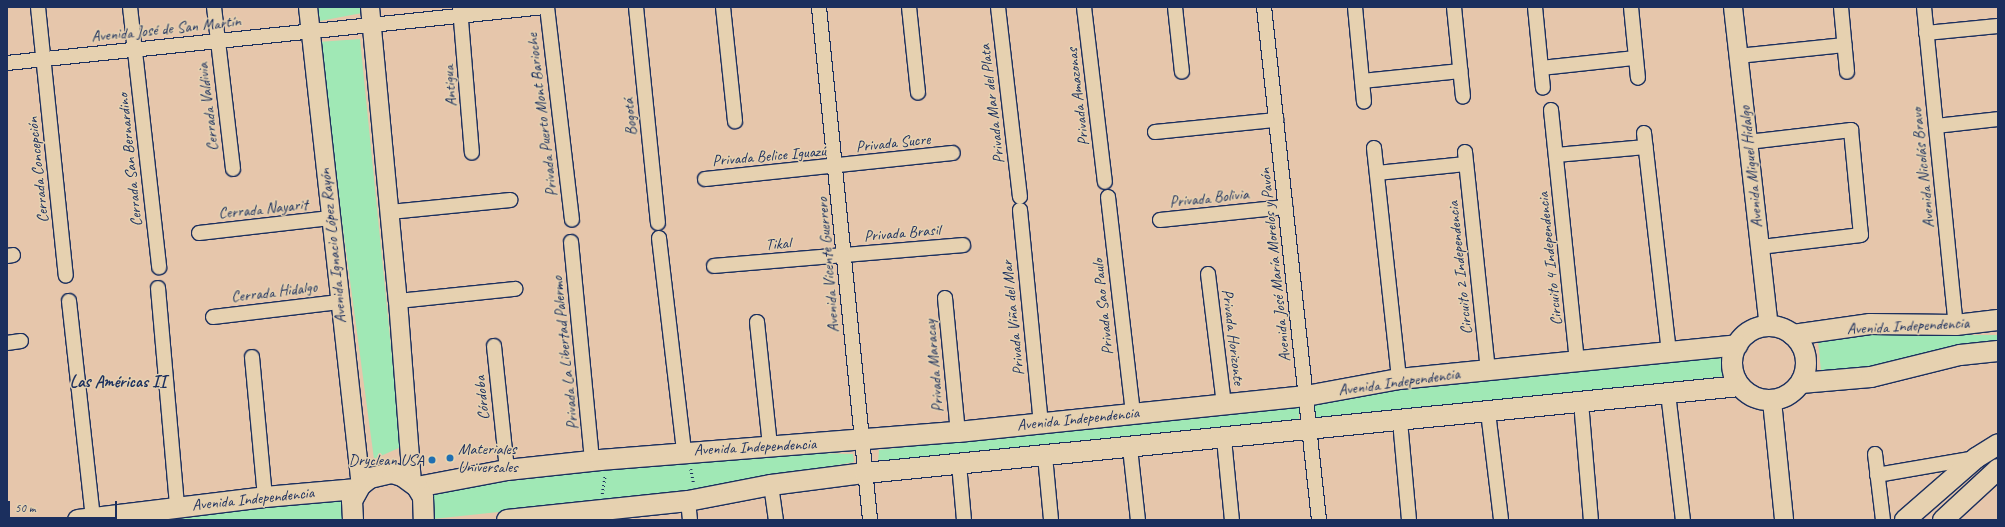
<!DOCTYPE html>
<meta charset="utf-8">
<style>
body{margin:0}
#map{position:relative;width:2005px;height:527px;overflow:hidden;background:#e6c6ab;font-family:Caveat,sans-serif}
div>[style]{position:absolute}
.green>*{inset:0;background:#a0e8b5}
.path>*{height:2.5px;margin-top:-1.25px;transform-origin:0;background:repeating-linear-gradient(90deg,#1b2f5e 0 1px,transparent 0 4px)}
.roads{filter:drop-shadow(1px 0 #1b2f5e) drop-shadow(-1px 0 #1b2f5e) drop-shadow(0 1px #1b2f5e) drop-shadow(0 -1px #1b2f5e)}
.minor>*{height:14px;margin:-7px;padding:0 7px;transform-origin:7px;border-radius:7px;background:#e6d1b0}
.tertiary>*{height:18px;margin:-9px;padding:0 9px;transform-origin:9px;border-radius:9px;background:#e6d1b0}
.secondary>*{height:20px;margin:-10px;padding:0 10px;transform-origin:10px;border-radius:10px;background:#e6d1b0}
.secondary>.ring{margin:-10px;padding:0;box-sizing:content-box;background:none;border:20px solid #e6d1b0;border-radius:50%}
.dots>*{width:11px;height:11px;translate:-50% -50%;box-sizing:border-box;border:2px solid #e6d1b0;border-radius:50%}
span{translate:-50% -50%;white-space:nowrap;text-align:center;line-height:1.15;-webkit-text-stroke:3px #e6d1b0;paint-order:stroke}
.street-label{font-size:16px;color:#1b2f5e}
.poi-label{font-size:16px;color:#1b2f5e}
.left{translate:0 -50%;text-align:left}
.right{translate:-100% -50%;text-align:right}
.neighbourhood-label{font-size:17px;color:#1b2f5e;font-weight:700}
.frame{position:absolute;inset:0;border:8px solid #1b2f5e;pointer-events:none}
.scale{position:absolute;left:8px;top:501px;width:109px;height:18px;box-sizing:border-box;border:2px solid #1b2f5e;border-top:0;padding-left:5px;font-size:12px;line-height:14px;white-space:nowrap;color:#1b2f5e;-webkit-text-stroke:3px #e6d1b0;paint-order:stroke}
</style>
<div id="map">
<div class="green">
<div style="clip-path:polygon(318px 7px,362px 7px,362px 13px,320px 21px)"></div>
<div style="clip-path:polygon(360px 39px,401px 447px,374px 459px,318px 42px)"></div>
<div style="clip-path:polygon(1871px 335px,1998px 335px,1998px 343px,1933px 351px,1875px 367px,1821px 371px,1818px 341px)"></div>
<div style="clip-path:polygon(1724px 353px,1726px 376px,1315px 420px,1314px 402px,1399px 387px)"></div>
<div style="clip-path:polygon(1299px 403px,1299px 422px,878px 465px,879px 450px)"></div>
<div style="clip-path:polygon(771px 452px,853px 454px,854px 462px,703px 490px,433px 519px,434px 491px,681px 459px)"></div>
<div style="clip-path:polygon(342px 497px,344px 520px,150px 520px)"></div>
</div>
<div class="path">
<div style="left:691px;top:469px;width:15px;rotate:79deg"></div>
<div style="left:602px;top:494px;width:18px;rotate:-81deg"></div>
</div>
<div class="roads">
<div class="minor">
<div style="left:38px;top:7px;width:270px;rotate:84.1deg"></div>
<div style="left:130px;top:7px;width:262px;rotate:83.6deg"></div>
<div style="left:214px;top:7px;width:163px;rotate:83.3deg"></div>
<div style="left:547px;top:7px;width:214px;rotate:83.3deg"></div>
<div style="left:636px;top:7px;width:217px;rotate:84.2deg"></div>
<div style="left:723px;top:7px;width:115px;rotate:84deg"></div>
<div style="left:819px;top:7px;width:516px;rotate:84.32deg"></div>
<div style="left:909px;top:7px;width:86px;rotate:84deg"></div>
<div style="left:998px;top:7px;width:191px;rotate:83.4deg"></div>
<div style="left:1084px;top:7px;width:176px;rotate:83.2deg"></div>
<div style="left:1175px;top:7px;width:65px;rotate:83.9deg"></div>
<div style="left:1264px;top:7px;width:516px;rotate:83.88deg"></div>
<div style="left:1355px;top:7px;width:95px;rotate:84.6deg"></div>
<div style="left:1454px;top:7px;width:90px;rotate:84.3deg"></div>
<div style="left:1535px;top:7px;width:81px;rotate:84.4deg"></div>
<div style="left:1631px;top:7px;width:71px;rotate:84.4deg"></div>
<div style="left:1841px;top:7px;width:65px;rotate:84.7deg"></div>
<div style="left:1924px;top:7px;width:320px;rotate:84.3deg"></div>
<div style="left:460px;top:8px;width:145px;rotate:85.3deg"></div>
<div style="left:1926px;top:33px;width:72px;rotate:-5.6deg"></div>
<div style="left:1738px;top:56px;width:107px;rotate:-5.9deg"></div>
<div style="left:7px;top:63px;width:540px;rotate:-5.95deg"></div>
<div style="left:1541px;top:68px;width:95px;rotate:-6.1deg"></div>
<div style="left:1362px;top:81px;width:99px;rotate:-5.8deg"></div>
<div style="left:1551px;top:110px;width:252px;rotate:84.1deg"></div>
<div style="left:1936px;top:126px;width:62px;rotate:-6.4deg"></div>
<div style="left:1155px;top:132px;width:122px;rotate:-5.7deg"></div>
<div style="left:1644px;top:133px;width:219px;rotate:83.5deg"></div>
<div style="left:1748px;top:142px;width:104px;rotate:-6.6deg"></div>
<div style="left:1851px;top:130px;width:105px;rotate:84.6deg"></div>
<div style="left:1861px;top:235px;width:102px;rotate:173.2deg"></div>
<div style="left:1374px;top:148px;width:232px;rotate:83.8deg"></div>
<div style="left:1465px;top:152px;width:219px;rotate:84deg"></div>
<div style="left:1556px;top:155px;width:90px;rotate:-5.1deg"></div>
<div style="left:1377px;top:173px;width:89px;rotate:-5.8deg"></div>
<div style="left:705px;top:179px;width:249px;rotate:-6deg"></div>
<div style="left:1108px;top:197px;width:218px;rotate:83.4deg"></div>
<div style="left:1020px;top:210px;width:214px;rotate:84.4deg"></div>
<div style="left:390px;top:212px;width:121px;rotate:-5.7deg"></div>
<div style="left:1160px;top:220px;width:126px;rotate:-5.9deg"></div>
<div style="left:199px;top:233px;width:132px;rotate:-6.5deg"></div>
<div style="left:659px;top:238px;width:214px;rotate:83.3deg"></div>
<div style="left:571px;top:242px;width:220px;rotate:84.5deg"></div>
<div style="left:7px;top:256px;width:6px;rotate:-9deg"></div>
<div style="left:714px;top:266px;width:250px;rotate:-4.8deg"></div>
<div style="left:1208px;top:274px;width:131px;rotate:83deg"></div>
<div style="left:158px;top:288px;width:220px;rotate:85deg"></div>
<div style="left:945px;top:298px;width:135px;rotate:84.5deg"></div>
<div style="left:69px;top:301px;width:218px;rotate:83.7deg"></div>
<div style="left:398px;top:301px;width:118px;rotate:-5.9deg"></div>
<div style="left:213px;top:317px;width:127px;rotate:-6.8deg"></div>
<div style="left:757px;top:322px;width:125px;rotate:84deg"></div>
<div style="left:7px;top:343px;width:14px;rotate:-8deg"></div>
<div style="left:494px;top:346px;width:125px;rotate:84deg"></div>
<div style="left:252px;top:357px;width:141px;rotate:84.7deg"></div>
<div style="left:1668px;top:393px;width:128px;rotate:83.3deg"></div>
<div style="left:1581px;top:402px;width:118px;rotate:85.2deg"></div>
<div style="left:1488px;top:412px;width:109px;rotate:83.1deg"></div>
<div style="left:1400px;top:421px;width:99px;rotate:84.8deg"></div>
<div style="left:1224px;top:439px;width:81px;rotate:84.4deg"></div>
<div style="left:1130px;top:448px;width:72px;rotate:83.7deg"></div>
<div style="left:1875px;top:454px;width:66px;rotate:83.1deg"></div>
<div style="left:1045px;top:456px;width:64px;rotate:84.6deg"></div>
<div style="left:959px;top:464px;width:56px;rotate:84.9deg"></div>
<div style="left:1877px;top:475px;width:99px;rotate:-9.8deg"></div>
<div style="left:771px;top:485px;width:35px;rotate:82deg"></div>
<div style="left:688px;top:501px;width:19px;rotate:84deg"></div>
</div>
<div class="tertiary">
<div style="left:308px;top:7px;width:481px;rotate:83.7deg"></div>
<div style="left:370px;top:7px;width:295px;rotate:84.6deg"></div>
<div style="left:398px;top:301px;width:182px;rotate:85.6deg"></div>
<div style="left:1733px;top:7px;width:321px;rotate:83.6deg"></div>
<div style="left:1772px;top:401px;width:120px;rotate:84.2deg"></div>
</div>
<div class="secondary">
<div class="ring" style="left:1732px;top:326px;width:54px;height:54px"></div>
<div style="left:1793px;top:335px;width:78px;rotate:-8.1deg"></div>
<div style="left:1870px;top:324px;width:86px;rotate:0.7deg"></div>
<div style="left:1956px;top:325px;width:42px;rotate:-6.8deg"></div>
<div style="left:1801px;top:383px;width:70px;rotate:-4.9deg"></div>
<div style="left:1871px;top:377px;width:92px;rotate:-13.9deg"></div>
<div style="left:1960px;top:355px;width:38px;rotate:-6deg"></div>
<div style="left:417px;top:487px;width:92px;rotate:-10.7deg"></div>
<div style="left:507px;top:470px;width:94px;rotate:-6.1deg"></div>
<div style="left:600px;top:460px;width:359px;rotate:-4.5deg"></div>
<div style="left:958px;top:432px;width:350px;rotate:-5.9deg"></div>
<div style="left:1306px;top:396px;width:95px;rotate:-10.4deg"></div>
<div style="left:1399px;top:379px;width:340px;rotate:-5.7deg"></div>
<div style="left:78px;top:520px;width:188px;rotate:-7deg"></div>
<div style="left:265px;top:497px;width:92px;rotate:-5deg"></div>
<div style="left:353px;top:520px;width:19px;rotate:-93deg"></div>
<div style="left:352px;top:501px;width:18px;rotate:-61deg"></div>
<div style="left:361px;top:485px;width:11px;rotate:-38deg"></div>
<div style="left:370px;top:478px;width:23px;rotate:-13deg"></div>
<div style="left:392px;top:473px;width:10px;rotate:17deg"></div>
<div style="left:402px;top:476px;width:19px;rotate:36deg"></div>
<div style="left:417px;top:487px;width:12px;rotate:59deg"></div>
<div style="left:423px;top:497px;width:23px;rotate:88deg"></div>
<div style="left:507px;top:520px;width:182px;rotate:-6deg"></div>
<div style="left:688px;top:501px;width:85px;rotate:-10.9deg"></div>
<div style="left:771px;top:485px;width:95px;rotate:-7.3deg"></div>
<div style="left:865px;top:473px;width:878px;rotate:-5.68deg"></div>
<div style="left:1905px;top:520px;width:94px;rotate:-41.1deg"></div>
<div style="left:1976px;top:458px;width:26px;rotate:-32deg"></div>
<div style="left:1943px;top:520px;width:75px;rotate:-42.8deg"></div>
</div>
</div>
<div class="dots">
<div style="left:450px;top:458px;background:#1f6fb2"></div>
<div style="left:432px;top:460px;background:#1f6fb2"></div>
</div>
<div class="street-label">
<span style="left:166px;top:29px;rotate:-6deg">Avenida José de San Martín</span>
<span style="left:450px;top:86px;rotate:-95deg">Antigua</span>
<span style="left:1078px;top:97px;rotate:-97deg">Privada Amazonas</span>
<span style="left:992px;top:104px;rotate:-97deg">Privada Mar del Plata</span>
<span style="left:208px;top:107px;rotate:-97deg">Cerrada Valdivia</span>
<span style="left:542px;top:115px;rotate:-97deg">Privada Puerto Mont Barioche</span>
<span style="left:630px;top:117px;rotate:-96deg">Bogotá</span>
<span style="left:893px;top:143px;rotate:-6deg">Privada Sucre</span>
<span style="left:769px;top:156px;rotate:-5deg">Privada Belice Iguazú</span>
<span style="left:130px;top:160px;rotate:-96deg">Cerrada San Bernardino</span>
<span style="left:1751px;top:167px;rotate:-96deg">Avenida Miguel Hidalgo</span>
<span style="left:1923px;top:168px;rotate:-96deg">Avenida Nicolás Bravo</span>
<span style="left:38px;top:170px;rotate:-96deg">Cerrada Concepción</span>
<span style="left:1209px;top:198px;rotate:-6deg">Privada Bolivia</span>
<span style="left:263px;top:209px;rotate:-6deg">Cerrada Nayarit</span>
<span style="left:902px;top:233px;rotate:-5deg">Privada Brasil</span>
<span style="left:778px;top:244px;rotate:-4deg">Tikal</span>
<span style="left:333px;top:246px;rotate:-96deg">Avenida Ignacio López Rayón</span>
<span style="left:1550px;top:259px;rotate:-96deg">Circuito 4 Independencia</span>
<span style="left:828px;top:265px;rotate:-95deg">Avenida Vicente Guerrero</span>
<span style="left:1275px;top:265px;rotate:-96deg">Avenida José María Morelos y Pavón</span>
<span style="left:1460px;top:268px;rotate:-96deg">Circuito 2 Independencia</span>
<span style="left:274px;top:292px;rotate:-7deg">Cerrada Hidalgo</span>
<span style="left:1103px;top:307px;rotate:-96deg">Privada Sao Paulo</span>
<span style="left:1013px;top:318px;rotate:-96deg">Privada Viña del Mar</span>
<span style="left:1908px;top:326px;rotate:-3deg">Avenida Independencia</span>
<span style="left:1233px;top:337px;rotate:83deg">Privada Horizonte</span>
<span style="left:565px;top:353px;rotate:-96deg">Privada La Libertad Palermo</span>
<span style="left:934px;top:366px;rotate:-95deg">Privada Maracay</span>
<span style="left:1399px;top:382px;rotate:-8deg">Avenida Independencia</span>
<span style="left:482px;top:398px;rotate:-96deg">Córdoba</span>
<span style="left:1078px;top:419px;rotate:-6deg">Avenida Independencia</span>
<span style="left:755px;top:447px;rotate:-3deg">Avenida Independencia</span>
<span style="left:253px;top:499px;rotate:-6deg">Avenida Independencia</span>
</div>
<div class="poi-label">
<span class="left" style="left:458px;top:458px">Materiales<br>Universales</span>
<span class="right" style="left:424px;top:460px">Dryclean USA</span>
</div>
<div class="neighbourhood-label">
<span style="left:118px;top:382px">Las Américas II</span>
</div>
<div class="frame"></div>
<div class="scale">50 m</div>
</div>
